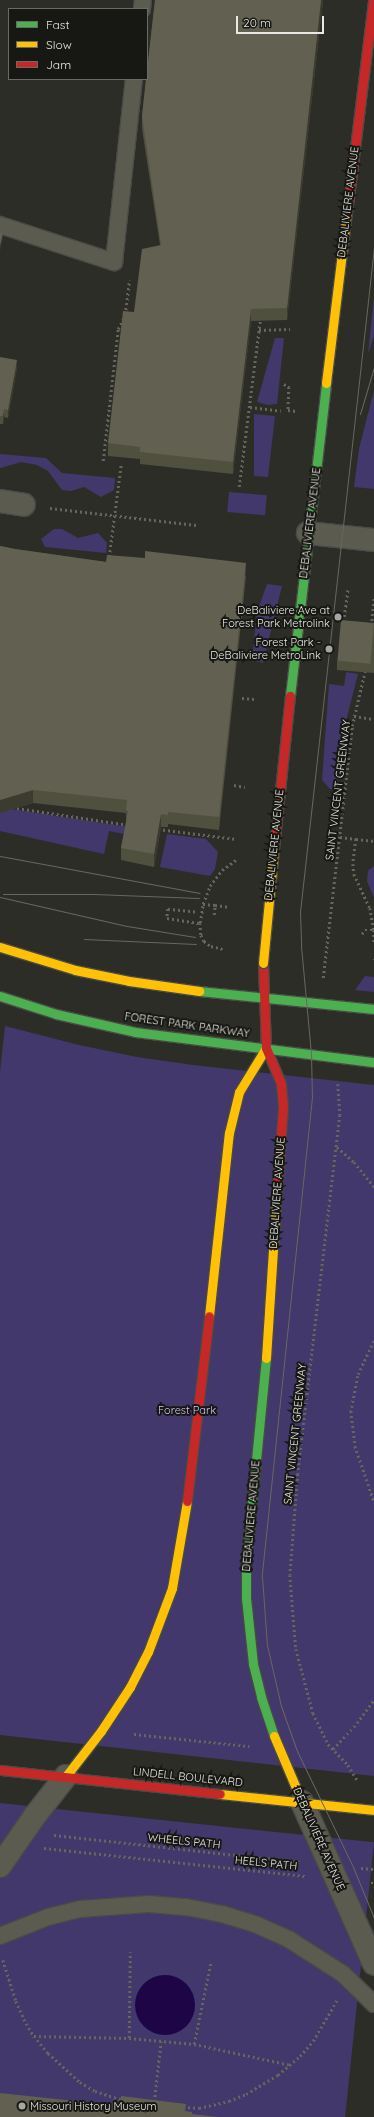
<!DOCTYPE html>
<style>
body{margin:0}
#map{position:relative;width:374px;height:2117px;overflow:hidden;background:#2d2d28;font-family:Quicksand,sans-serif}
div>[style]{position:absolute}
.green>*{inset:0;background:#42386b;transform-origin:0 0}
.water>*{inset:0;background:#1d0546}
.round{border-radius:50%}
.path>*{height:2.5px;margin-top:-1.25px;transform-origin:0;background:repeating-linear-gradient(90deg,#66665e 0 2px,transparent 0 5px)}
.roads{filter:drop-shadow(1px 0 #4a4a47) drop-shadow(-1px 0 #4a4a47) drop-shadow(0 1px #4a4a47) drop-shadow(0 -1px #4a4a47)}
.lane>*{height:16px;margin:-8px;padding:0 8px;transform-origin:8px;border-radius:8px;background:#5b5b50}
.street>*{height:22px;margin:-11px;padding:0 11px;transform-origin:11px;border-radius:11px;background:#5b5b50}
.fast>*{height:9px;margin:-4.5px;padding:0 4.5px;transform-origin:4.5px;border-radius:4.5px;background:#4caf50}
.slow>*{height:9px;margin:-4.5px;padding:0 4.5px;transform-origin:4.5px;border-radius:4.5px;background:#ffc107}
.jam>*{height:9px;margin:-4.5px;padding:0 4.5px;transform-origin:4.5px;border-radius:4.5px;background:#c62828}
.tram>*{height:1px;margin:-0.5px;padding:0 0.5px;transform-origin:0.5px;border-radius:0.5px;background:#686860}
.bridges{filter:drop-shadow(1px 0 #4a4a47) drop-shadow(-1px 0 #4a4a47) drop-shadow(0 1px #4a4a47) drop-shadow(0 -1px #4a4a47)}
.slow-bridge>*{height:9px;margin:-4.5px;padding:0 4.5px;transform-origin:4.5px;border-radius:4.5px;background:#ffc107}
.wall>*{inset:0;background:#50503f}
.shaded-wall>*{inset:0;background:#3b3b2f;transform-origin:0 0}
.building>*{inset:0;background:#616051;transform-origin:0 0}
.dots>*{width:11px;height:11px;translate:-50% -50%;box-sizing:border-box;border:2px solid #171713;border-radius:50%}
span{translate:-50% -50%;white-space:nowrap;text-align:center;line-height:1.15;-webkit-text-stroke:4px #171713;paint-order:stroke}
.street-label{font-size:11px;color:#e9e9e3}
.poi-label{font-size:11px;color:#e9e9e3}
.right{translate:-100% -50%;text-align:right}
.left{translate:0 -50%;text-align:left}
.park-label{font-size:11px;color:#cdc9f4}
.legend{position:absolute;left:8px;top:8px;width:140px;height:72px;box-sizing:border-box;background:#171713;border:1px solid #6b6b66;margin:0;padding:5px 7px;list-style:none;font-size:12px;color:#e9e9e3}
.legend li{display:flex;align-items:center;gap:8px;height:20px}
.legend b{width:20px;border:1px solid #6b6b66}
.scale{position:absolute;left:236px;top:16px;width:88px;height:18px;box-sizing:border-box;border:2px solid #e9e9e3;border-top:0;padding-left:5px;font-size:12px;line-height:14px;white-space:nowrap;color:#e9e9e3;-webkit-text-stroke:3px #171713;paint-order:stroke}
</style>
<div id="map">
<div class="green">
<div style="clip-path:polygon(374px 297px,374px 336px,368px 354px)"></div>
<div style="clip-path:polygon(275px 338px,284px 338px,277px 404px,268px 405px,257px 402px)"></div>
<div style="clip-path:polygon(374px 390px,374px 489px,354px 487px,359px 449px)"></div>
<div style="clip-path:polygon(254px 414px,275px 416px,268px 477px,254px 476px)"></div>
<div style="clip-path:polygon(0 454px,46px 458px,62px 473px,115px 478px,114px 490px,101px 497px,84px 487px,71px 491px,62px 490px,48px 471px,37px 465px,21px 462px,0 468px)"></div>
<div style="left:229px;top:492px;width:38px;height:20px;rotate:5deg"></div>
<div style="clip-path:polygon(54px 529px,62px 529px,78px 538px,98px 533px,107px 543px,106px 553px,45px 547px,41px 539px)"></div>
<div style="clip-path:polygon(267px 584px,282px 586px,263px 663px,252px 660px,257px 612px)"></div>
<div style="clip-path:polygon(346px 672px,358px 674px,346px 721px,337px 790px,330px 789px,322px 780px,329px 684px,344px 686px)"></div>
<div style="clip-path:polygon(11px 809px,148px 830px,146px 838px,109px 831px,104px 854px,0 831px,0 813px)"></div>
<div style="clip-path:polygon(167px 834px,206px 839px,218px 852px,215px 869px,210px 876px,160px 867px)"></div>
<div style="clip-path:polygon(374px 866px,374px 898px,367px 881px,368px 871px)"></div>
<div style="clip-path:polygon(365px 976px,374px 977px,374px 992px,355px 990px)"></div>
<div style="clip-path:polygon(5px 1026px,79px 1045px,137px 1057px,193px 1065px,374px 1085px,374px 1776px,0 1735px,0 1072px)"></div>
<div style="left:0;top:1803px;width:376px;height:314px;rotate:6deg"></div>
</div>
<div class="water">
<div class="round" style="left:135px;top:1975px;width:60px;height:60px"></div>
</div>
<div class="path">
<div style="left:125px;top:315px;width:35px;rotate:-83deg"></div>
<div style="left:259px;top:330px;width:31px;rotate:-2deg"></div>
<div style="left:284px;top:384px;width:6px;rotate:31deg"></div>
<div style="left:289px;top:387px;width:23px;rotate:92deg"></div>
<div style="left:288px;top:410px;width:8px;rotate:7deg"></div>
<div style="left:250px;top:407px;width:31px;rotate:7deg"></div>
<div style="left:103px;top:461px;width:133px;rotate:-83.5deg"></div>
<div style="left:118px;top:329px;width:11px;rotate:-63deg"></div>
<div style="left:239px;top:487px;width:167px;rotate:-82.8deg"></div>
<div style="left:50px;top:508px;width:147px;rotate:6.6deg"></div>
<div style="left:109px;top:557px;width:94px;rotate:-82.6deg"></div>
<div style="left:344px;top:617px;width:29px;rotate:-82deg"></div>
<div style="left:371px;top:626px;width:29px;rotate:-84deg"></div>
<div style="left:242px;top:698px;width:12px;rotate:5deg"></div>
<div style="left:354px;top:716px;width:20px;rotate:9deg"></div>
<div style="left:234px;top:785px;width:11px;rotate:10deg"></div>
<div style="left:17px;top:808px;width:113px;rotate:8.6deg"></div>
<div style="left:158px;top:829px;width:79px;rotate:7.3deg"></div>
<div style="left:340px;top:837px;width:16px;rotate:7deg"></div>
<div style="left:356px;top:839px;width:25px;rotate:97deg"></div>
<div style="left:353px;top:864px;width:10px;rotate:84deg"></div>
<div style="left:354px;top:874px;width:38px;rotate:65deg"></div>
<div style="left:370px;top:908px;width:22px;rotate:80deg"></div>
<div style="left:356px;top:839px;width:18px;rotate:6deg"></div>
<div style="left:203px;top:904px;width:12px;rotate:5deg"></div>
<div style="left:195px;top:912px;width:27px;rotate:-174deg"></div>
<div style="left:168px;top:909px;width:9px;rotate:96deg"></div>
<div style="left:167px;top:918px;width:33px;rotate:9deg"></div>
<div style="left:200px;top:923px;width:19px;rotate:-81deg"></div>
<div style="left:203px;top:904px;width:19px;rotate:-69deg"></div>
<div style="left:210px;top:886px;width:20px;rotate:-53deg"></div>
<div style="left:222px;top:870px;width:17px;rotate:-36deg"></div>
<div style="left:214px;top:915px;width:10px;rotate:-84deg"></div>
<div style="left:215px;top:905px;width:15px;rotate:8deg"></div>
<div style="left:200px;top:923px;width:12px;rotate:85deg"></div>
<div style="left:201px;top:935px;width:7px;rotate:63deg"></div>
<div style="left:204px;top:941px;width:9px;rotate:36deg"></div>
<div style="left:211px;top:946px;width:12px;rotate:14deg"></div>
<div style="left:374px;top:930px;width:14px;rotate:90deg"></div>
<div style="left:362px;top:934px;width:5px;rotate:-53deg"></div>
<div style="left:365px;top:930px;width:9px"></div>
<div style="left:323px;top:978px;width:254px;rotate:-83.4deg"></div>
<div style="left:352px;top:726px;width:57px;rotate:-76.7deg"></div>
<div style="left:338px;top:1084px;width:31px;rotate:86deg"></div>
<div style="left:340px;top:1115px;width:361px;rotate:96.7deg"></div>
<div style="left:298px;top:1474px;width:101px;rotate:94.5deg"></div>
<div style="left:290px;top:1575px;width:74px;rotate:85.4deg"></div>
<div style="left:296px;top:1649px;width:66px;rotate:75.1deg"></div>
<div style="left:313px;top:1713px;width:34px;rotate:64deg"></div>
<div style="left:328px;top:1744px;width:29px;rotate:46deg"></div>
<div style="left:348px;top:1765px;width:19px;rotate:58deg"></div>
<div style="left:337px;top:1147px;width:23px;rotate:41deg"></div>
<div style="left:354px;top:1162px;width:32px;rotate:51deg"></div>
<div style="left:374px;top:1341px;width:38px;rotate:115deg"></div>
<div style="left:358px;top:1376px;width:36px;rotate:101deg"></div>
<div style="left:351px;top:1411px;width:35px;rotate:83deg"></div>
<div style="left:355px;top:1446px;width:58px;rotate:70.9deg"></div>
<div style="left:134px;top:1734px;width:116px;rotate:6deg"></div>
<div style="left:333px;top:1749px;width:35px;rotate:-47deg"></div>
<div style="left:357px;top:1723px;width:29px;rotate:-54deg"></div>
<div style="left:54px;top:1835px;width:247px;rotate:6.3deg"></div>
<div style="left:44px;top:1848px;width:263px;rotate:6.1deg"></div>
<div style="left:361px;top:1868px;width:13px;rotate:4deg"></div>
<div style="left:371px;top:1883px;width:3px"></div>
<div style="left:3px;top:1960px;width:43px;rotate:72.4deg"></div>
<div style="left:16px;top:2001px;width:20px;rotate:66deg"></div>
<div style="left:24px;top:2019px;width:20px;rotate:60deg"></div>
<div style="left:34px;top:2036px;width:22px;rotate:51deg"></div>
<div style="left:48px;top:2053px;width:43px;rotate:42.2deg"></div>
<div style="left:80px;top:2082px;width:17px;rotate:31deg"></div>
<div style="left:95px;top:2091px;width:29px;rotate:18deg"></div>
<div style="left:34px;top:2036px;width:95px;rotate:1.2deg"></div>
<div style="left:129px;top:2038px;width:65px;rotate:5.3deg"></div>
<div style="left:194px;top:2044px;width:99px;rotate:12.2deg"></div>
<div style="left:129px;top:2038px;width:86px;rotate:-89.3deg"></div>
<div style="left:194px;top:2044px;width:85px;rotate:-78.4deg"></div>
<div style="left:154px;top:2102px;width:61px;rotate:-83.5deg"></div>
<div style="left:183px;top:2107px;width:16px;rotate:4deg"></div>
<div style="left:199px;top:2108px;width:31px;rotate:-13deg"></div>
<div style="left:229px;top:2101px;width:18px;rotate:-22deg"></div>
<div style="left:246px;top:2094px;width:37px;rotate:-31deg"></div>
<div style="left:278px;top:2075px;width:29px;rotate:-41deg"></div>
<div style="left:300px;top:2056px;width:20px;rotate:-49deg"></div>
<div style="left:313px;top:2041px;width:48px;rotate:-59.7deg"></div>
</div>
<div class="roads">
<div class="lane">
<div style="left:142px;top:9px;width:9px;rotate:-84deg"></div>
<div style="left:0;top:225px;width:120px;rotate:18deg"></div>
<div style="left:114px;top:262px;width:184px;rotate:-83.8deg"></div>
<div style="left:0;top:1936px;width:52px;rotate:-21.6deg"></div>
<div style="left:48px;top:1917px;width:34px;rotate:-14deg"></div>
<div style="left:81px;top:1909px;width:68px;rotate:-4.2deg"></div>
<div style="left:149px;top:1904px;width:37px;rotate:5deg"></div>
<div style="left:186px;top:1907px;width:37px;rotate:11deg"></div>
<div style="left:222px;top:1914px;width:37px;rotate:17deg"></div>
<div style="left:257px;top:1925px;width:36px;rotate:24deg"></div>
<div style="left:290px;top:1940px;width:63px;rotate:32.7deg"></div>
<div style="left:343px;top:1974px;width:43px;rotate:44.1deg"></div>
</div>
<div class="street">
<div style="left:0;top:501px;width:24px;rotate:9deg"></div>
<div style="left:308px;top:533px;width:66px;rotate:6.1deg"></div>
<div style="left:302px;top:1802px;width:177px;rotate:66deg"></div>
<div style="left:0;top:1866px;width:60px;rotate:-55.2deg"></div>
<div style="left:34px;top:1817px;width:52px;rotate:-52deg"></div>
</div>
<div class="fast">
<div style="left:290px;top:696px;width:315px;rotate:-83.4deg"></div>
<div style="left:199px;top:991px;width:176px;rotate:5.9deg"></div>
<div style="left:0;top:996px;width:59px;rotate:17.8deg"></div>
<div style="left:56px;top:1014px;width:81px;rotate:12.8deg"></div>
<div style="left:135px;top:1032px;width:241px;rotate:7.2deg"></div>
<div style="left:266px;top:1358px;width:205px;rotate:95.6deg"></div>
<div style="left:246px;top:1562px;width:36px;rotate:90deg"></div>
<div style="left:246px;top:1598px;width:66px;rotate:83.9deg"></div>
<div style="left:253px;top:1664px;width:34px;rotate:76deg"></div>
<div style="left:261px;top:1697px;width:41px;rotate:71.6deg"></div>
</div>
<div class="slow">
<div style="left:326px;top:383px;width:171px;rotate:-83deg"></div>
<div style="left:0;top:947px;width:78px;rotate:17deg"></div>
<div style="left:75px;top:970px;width:55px;rotate:11.5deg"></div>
<div style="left:129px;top:981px;width:71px;rotate:8.1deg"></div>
<div style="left:209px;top:1316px;width:184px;rotate:-83.8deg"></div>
<div style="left:229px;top:1133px;width:42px;rotate:-76.3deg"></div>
<div style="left:239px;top:1092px;width:52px;rotate:-58.5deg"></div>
<div style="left:266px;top:1358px;width:168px;rotate:-86.3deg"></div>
<div style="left:274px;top:1736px;width:72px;rotate:67deg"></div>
<div style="left:66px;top:1776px;width:57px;rotate:-52.1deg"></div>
<div style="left:101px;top:1731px;width:53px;rotate:-56.6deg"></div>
<div style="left:130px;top:1687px;width:39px;rotate:-63deg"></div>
<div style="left:148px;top:1652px;width:68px;rotate:-69.4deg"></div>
<div style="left:172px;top:1588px;width:88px;rotate:-80.2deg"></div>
<div style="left:220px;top:1794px;width:155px;rotate:5.9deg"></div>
</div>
<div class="jam">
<div style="left:347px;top:213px;width:215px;rotate:-83deg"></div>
<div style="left:274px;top:848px;width:153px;rotate:-84deg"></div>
<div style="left:263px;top:963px;width:85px;rotate:88deg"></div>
<div style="left:266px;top:1048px;width:39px;rotate:67deg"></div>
<div style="left:281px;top:1084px;width:23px;rotate:85deg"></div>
<div style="left:283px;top:1107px;width:83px;rotate:94.1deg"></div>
<div style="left:187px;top:1501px;width:186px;rotate:-83.2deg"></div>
<div style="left:0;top:1770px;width:221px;rotate:6.2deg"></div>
</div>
</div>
<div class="tram">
<div style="left:374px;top:247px;width:669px;rotate:96.35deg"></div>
<div style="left:300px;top:912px;width:34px;rotate:88deg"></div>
<div style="left:301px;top:946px;width:108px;rotate:84.7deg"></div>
<div style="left:311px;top:1054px;width:43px;rotate:88.7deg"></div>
<div style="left:312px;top:1097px;width:482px;rotate:96deg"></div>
<div style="left:262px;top:1576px;width:69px;rotate:85.9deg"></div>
<div style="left:267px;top:1645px;width:63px;rotate:77.1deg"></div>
<div style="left:281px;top:1706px;width:48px;rotate:70.4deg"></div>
<div style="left:297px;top:1751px;width:129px;rotate:64.2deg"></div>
<div style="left:353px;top:1867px;width:55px;rotate:67.6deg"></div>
<div style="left:360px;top:414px;width:49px;rotate:-73.4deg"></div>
<div style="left:0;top:856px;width:203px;rotate:10.5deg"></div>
<div style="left:3px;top:894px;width:91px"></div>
<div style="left:94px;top:894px;width:105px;rotate:2.2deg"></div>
<div style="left:0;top:897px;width:130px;rotate:12.9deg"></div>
<div style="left:127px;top:926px;width:69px;rotate:9.2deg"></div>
<div style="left:84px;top:939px;width:112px;rotate:2.6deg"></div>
<div style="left:373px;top:959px;width:1px"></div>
</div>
<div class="bridges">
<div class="slow-bridge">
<div style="left:263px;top:963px;width:116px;rotate:-84.5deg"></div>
</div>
</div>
<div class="wall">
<div style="clip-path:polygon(155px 0,323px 0,287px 320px,251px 321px,233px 474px,140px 464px,140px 459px,108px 456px,108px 443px,134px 312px,160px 245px,142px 129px,142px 116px)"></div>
<div style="clip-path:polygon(0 357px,17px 368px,8px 418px,4px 417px,3px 424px,0 424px)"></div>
<div style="clip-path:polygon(0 546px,15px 549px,106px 562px,246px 576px,219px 830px,168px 824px,168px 827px,161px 827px,154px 867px,121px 860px,121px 848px,126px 823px,126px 813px,33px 803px,0 813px)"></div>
<div style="clip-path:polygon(374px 623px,374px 673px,337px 670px,337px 661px)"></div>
</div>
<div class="shaded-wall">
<div style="clip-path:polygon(321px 0,323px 0,287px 320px,287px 308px)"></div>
<div style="clip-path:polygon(3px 233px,3px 238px,0 251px,0 246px)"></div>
<div style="clip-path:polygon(251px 309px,251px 321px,233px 474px,233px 462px)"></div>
<div style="clip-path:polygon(17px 360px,17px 368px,8px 418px,8px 410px)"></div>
<div style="clip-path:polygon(4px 409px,4px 417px,3px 424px,3px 416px)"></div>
<div style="left:246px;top:563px;width:13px;height:255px;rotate:90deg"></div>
<div style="clip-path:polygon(33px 790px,33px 803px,0 813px,0 800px)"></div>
<div style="clip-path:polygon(161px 814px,161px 827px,154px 867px,154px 854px)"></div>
</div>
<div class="building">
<div style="clip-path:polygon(155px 0,321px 0,287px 308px,251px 309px,233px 462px,140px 452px,140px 447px,108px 443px,123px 311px,134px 312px,142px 249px,161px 245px,142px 116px,146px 79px,147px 79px,147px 71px)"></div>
<div style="clip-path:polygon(0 233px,3px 233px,0 246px)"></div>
<div style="clip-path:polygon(0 357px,17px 360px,8px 410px,4px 409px,3px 416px,0 416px)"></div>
<div style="clip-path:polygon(0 546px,15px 549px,106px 562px,107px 555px,145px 558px,145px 551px,246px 563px,219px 817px,168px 812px,168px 815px,161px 814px,154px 854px,121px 848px,128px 811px,126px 810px,127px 800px,33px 790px,0 800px)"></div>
<div style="left:341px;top:620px;width:33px;height:41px;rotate:5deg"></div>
<div style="clip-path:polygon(0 2093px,112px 2105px,112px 2102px,120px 2103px,121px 2096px,186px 2104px,185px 2111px,192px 2112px,192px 2114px,218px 2117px,0 2117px)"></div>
</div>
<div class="dots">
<div style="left:338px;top:617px;background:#a7a7a2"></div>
<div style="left:329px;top:649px;background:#a7a7a2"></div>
<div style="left:22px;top:2106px;background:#a7a7a2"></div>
</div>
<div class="street-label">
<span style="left:348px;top:202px;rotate:-83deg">DEBALIVIERE AVENUE</span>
<span style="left:310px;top:523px;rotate:-83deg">DEBALIVIERE AVENUE</span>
<span style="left:338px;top:790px;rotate:-83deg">SAINT VINCENT GREENWAY</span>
<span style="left:274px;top:845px;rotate:-84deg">DEBALIVIERE AVENUE</span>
<span style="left:187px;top:1025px;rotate:8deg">FOREST PARK PARKWAY</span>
<span style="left:277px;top:1193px;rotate:-86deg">DEBALIVIERE AVENUE</span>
<span style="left:295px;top:1434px;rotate:-84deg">SAINT VINCENT GREENWAY</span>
<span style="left:251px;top:1516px;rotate:-85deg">DEBALIVIERE AVENUE</span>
<span style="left:188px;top:1777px;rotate:6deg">LINDELL BOULEVARD</span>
<span style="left:319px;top:1839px;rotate:66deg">DEBALIVIERE AVENUE</span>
<span style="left:184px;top:1841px;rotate:6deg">WHEELS PATH</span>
<span style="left:266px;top:1863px;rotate:6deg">HEELS PATH</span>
</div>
<div class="poi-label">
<span class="right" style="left:330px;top:617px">DeBaliviere Ave at<br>Forest Park Metrolink</span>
<span class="right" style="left:321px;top:649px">Forest Park -<br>DeBaliviere MetroLink</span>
<span class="left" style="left:30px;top:2106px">Missouri History Museum</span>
</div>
<div class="park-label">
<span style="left:187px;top:1410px">Forest Park</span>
</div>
<ul class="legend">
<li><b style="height:5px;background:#4caf50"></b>Fast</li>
<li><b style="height:5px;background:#ffc107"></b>Slow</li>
<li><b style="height:5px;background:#c62828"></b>Jam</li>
</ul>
<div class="scale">20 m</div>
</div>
